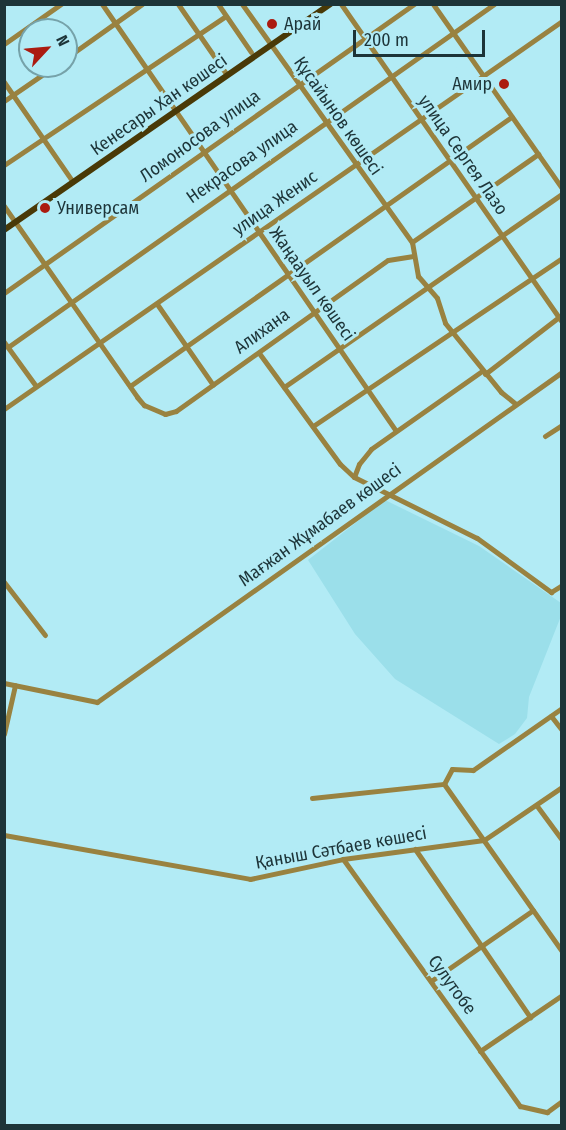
<!DOCTYPE html>
<meta charset="utf-8">
<style>
body{margin:0}
#map{position:relative;width:566px;height:1130px;overflow:hidden;background:#b2ebf5;font-family:"Fira Sans Condensed",sans-serif}
div>[style]{position:absolute}
.built>*{inset:0;background:#9bdfea}
.minor>*{height:5px;margin:-2.5px;padding:0 2.5px;transform-origin:2.5px;border-radius:2.5px;background:#998240}
.major>*{height:6px;margin:-3px;padding:0 3px;transform-origin:3px;border-radius:3px;background:#493907}
.dots>*{width:16px;height:16px;translate:-50% -50%;box-sizing:border-box;border:3px solid #b2ebf5;border-radius:50%}
span{translate:-50% -50%;white-space:nowrap;text-align:center;line-height:1.15;-webkit-text-stroke:6px #b2ebf5;paint-order:stroke}
.poi-label{font-size:18px;color:#1d3438}
.left{translate:0 -50%;text-align:left}
.right{translate:-100% -50%;text-align:right}
.street-label{font-size:18px;color:#1d3438}
.frame{position:absolute;inset:0;border:6px solid #1d3438;pointer-events:none}
.north{position:absolute;left:18px;top:18px;width:60px;height:60px;box-sizing:border-box;background:#b2ebf5;border:2px solid #76a2a9;border-radius:50%;rotate:64deg;font-size:16px;font-weight:700;line-height:24px;text-align:center;color:#1d3438}
.north::after{content:'';display:block;margin:auto;width:21px;height:27px;background:#ab1b10;clip-path:polygon(50% 0,100% 100%,50% 72%,0 100%)}
.scale{position:absolute;left:353px;top:30px;width:132px;height:27px;box-sizing:border-box;border:3px solid #1d3438;border-top:0;padding-left:8px;font-size:18px;line-height:21px;white-space:nowrap;color:#1d3438;-webkit-text-stroke:4px #b2ebf5;paint-order:stroke}
</style>
<div id="map">
<div class="built">
<div style="clip-path:polygon(385px 500px,479px 546px,561px 603px,561px 616px,529px 697px,527px 718px,515px 734px,499px 744px,395px 679px,355px 634px,308px 560px)"></div>
</div>
<div class="minor">
<div style="left:102px;top:4px;width:518px;rotate:55.45deg"></div>
<div style="left:178px;top:4px;width:86px;rotate:55.4deg"></div>
<div style="left:218px;top:4px;width:58px;rotate:55.5deg"></div>
<div style="left:242px;top:4px;width:292px;rotate:54.5deg"></div>
<div style="left:341px;top:4px;width:387px;rotate:55.2deg"></div>
<div style="left:433px;top:4px;width:225px;rotate:55deg"></div>
<div style="left:4px;top:44px;width:70px;rotate:-35.1deg"></div>
<div style="left:66px;top:58px;width:93px;rotate:-35.4deg"></div>
<div style="left:4px;top:82px;width:121px;rotate:55.4deg"></div>
<div style="left:4px;top:101px;width:62px;rotate:-34.5deg"></div>
<div style="left:4px;top:165px;width:267px;rotate:-33.9deg"></div>
<div style="left:4px;top:206px;width:233px;rotate:55.1deg"></div>
<div style="left:137px;top:397px;width:11px;rotate:49deg"></div>
<div style="left:144px;top:405px;width:23px;rotate:23deg"></div>
<div style="left:165px;top:414px;width:11px;rotate:-15deg"></div>
<div style="left:176px;top:411px;width:260px;rotate:-35.5deg"></div>
<div style="left:388px;top:260px;width:24px;rotate:-9deg"></div>
<div style="left:412px;top:242px;width:35px;rotate:80deg"></div>
<div style="left:418px;top:276px;width:29px;rotate:49deg"></div>
<div style="left:437px;top:298px;width:26px;rotate:72deg"></div>
<div style="left:445px;top:323px;width:89px;rotate:50.9deg"></div>
<div style="left:501px;top:392px;width:19px;rotate:39deg"></div>
<div style="left:412px;top:242px;width:154px;rotate:-34.9deg"></div>
<div style="left:4px;top:293px;width:502px;rotate:-35.18deg"></div>
<div style="left:157px;top:304px;width:98px;rotate:55.3deg"></div>
<div style="left:4px;top:342px;width:54px;rotate:54deg"></div>
<div style="left:8px;top:347px;width:595px;rotate:-35.21deg"></div>
<div style="left:259px;top:353px;width:137px;rotate:53.9deg"></div>
<div style="left:340px;top:464px;width:19px;rotate:43deg"></div>
<div style="left:354px;top:477px;width:137px;rotate:26.4deg"></div>
<div style="left:477px;top:538px;width:92px;rotate:36.1deg"></div>
<div style="left:551px;top:592px;width:13px;rotate:-32deg"></div>
<div style="left:485px;top:374px;width:95px;rotate:-37.7deg"></div>
<div style="left:130px;top:386px;width:467px;rotate:-35.2deg"></div>
<div style="left:284px;top:387px;width:338px;rotate:-34.8deg"></div>
<div style="left:4px;top:409px;width:680px;rotate:-34.81deg"></div>
<div style="left:313px;top:426px;width:300px;rotate:-34deg"></div>
<div style="left:545px;top:436px;width:20px;rotate:-33deg"></div>
<div style="left:354px;top:477px;width:14px;rotate:-69deg"></div>
<div style="left:359px;top:464px;width:19px;rotate:-51deg"></div>
<div style="left:371px;top:449px;width:136px;rotate:-35.1deg"></div>
<div style="left:4px;top:582px;width:67px;rotate:52.3deg"></div>
<div style="left:4px;top:683px;width:95px;rotate:11.5deg"></div>
<div style="left:97px;top:702px;width:570px;rotate:-35.36deg"></div>
<div style="left:551px;top:716px;width:18px;rotate:52deg"></div>
<div style="left:4px;top:734px;width:50px;rotate:-77.3deg"></div>
<div style="left:444px;top:784px;width:204px;rotate:54.8deg"></div>
<div style="left:312px;top:798px;width:133px;rotate:-6.1deg"></div>
<div style="left:444px;top:784px;width:17px;rotate:-62deg"></div>
<div style="left:452px;top:769px;width:21px;rotate:3deg"></div>
<div style="left:473px;top:770px;width:108px;rotate:-34.9deg"></div>
<div style="left:537px;top:806px;width:42px;rotate:53.7deg"></div>
<div style="left:4px;top:835px;width:250px;rotate:10.1deg"></div>
<div style="left:250px;top:879px;width:95px;rotate:-12.1deg"></div>
<div style="left:343px;top:859px;width:142px;rotate:-7.7deg"></div>
<div style="left:484px;top:840px;width:94px;rotate:-34.2deg"></div>
<div style="left:415px;top:849px;width:204px;rotate:55.6deg"></div>
<div style="left:343px;top:859px;width:304px;rotate:54.4deg"></div>
<div style="left:520px;top:1106px;width:28px;rotate:13deg"></div>
<div style="left:547px;top:1112px;width:19px;rotate:-36deg"></div>
<div style="left:431px;top:981px;width:124px;rotate:-34.8deg"></div>
<div style="left:480px;top:1051px;width:99px;rotate:-34.3deg"></div>
</div>
<div class="major">
<div style="left:4px;top:230px;width:397px;rotate:-34.7deg"></div>
</div>
<div class="dots">
<div style="left:272px;top:24px;background:#ab1b10"></div>
<div style="left:504px;top:84px;background:#ab1b10"></div>
<div style="left:45px;top:208px;background:#ab1b10"></div>
</div>
<div class="poi-label">
<span class="left" style="left:284px;top:24px">Арай</span>
<span class="right" style="left:492px;top:84px">Амир</span>
<span class="left" style="left:57px;top:208px">Универсам</span>
</div>
<div class="street-label">
<span style="left:159px;top:105px;rotate:-35deg">Кенесары Хан көшесі</span>
<span style="left:338px;top:116px;rotate:55deg">Құсайынов көшесі</span>
<span style="left:200px;top:136px;rotate:-36deg">Ломоносова улица</span>
<span style="left:463px;top:155px;rotate:55deg">улица Сергея Лазо</span>
<span style="left:242px;top:162px;rotate:-35deg">Некрасова улица</span>
<span style="left:275px;top:203px;rotate:-35deg">улица Женис</span>
<span style="left:312px;top:284px;rotate:55deg">Жаңаауыл көшесі</span>
<span style="left:262px;top:331px;rotate:-36deg">Алихана</span>
<span style="left:320px;top:525px;rotate:-36deg">Мағжан Жұмабаев көшесі</span>
<span style="left:341px;top:848px;rotate:-10deg">Қаныш Сәтбаев көшесі</span>
<span style="left:452px;top:985px;rotate:54deg">Сулутобе</span>
</div>
<div class="frame"></div>
<div class="north">N</div>
<div class="scale">200 m</div>
</div>
